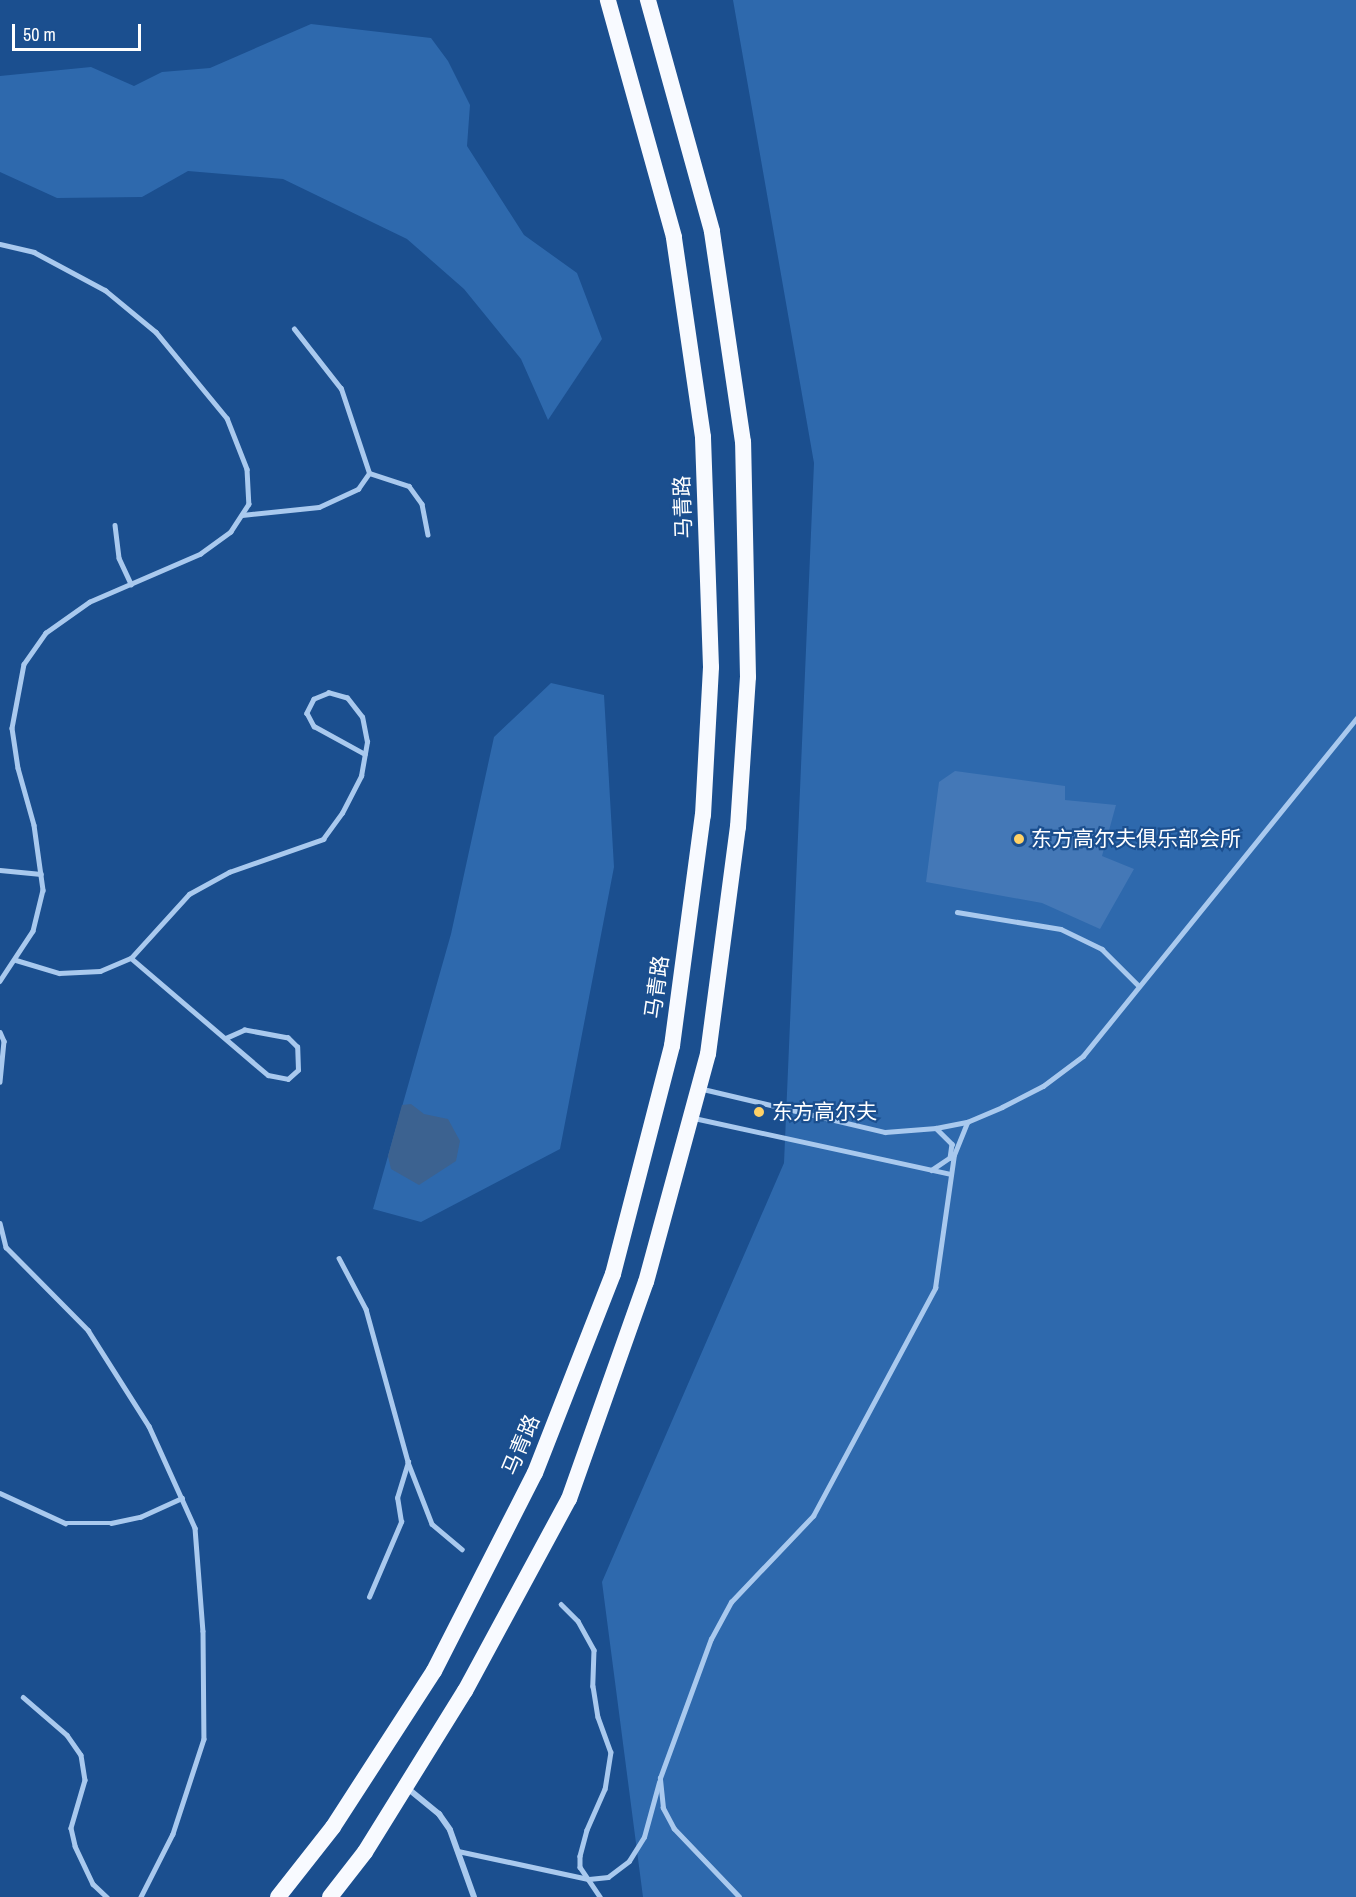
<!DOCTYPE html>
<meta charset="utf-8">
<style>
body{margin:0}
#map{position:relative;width:1356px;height:1897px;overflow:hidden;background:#1b4f8f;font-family:"Archivo Narrow","Noto Sans SC",sans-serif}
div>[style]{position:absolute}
.green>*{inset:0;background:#2e69ad}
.water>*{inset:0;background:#3c6290}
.building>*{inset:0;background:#4478b7}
.service>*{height:4.5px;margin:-2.25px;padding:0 2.25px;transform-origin:2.25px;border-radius:2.25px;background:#a9c9ee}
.minor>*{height:6px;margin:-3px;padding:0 3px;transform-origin:3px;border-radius:3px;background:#a9c9ee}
.trunk>*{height:16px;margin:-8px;padding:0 8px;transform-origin:8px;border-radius:8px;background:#f8faff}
.dots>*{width:16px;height:16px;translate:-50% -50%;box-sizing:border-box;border:3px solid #1b4f8f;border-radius:50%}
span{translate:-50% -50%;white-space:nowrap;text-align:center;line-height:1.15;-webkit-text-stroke:4.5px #1b4f8f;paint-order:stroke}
.street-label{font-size:21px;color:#fff}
.poi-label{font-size:21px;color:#fff}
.left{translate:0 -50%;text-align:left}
.scale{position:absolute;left:12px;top:24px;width:129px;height:27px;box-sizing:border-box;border:3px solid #fff;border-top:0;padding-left:8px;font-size:18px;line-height:21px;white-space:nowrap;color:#fff;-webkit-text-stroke:4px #1b4f8f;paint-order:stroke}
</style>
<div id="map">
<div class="green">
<div style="clip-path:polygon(733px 0,1356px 0,1356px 1897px,643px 1897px,602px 1582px,784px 1163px,814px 463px)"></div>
<div style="clip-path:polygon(311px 24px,431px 38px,448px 61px,470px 105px,467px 146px,524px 235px,577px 273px,602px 339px,548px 420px,521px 359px,464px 289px,407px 239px,283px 179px,188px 171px,142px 197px,57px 198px,0 172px,0 76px,91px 67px,134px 86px,162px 72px,210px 68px)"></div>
<div style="clip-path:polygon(551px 683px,604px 695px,614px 867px,560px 1149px,421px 1222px,373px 1209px,451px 934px,494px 737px)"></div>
</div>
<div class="water">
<div style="clip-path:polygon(411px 1104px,424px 1114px,448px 1119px,460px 1141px,456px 1161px,419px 1185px,391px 1169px,388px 1156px,402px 1105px)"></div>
</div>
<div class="building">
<div style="clip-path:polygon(955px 771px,1065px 786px,1065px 800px,1116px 805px,1102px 856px,1134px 869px,1100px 929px,1042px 903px,926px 882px,939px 782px)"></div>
</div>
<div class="service">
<div style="left:0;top:244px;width:35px;rotate:13deg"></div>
<div style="left:34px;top:252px;width:81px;rotate:28.2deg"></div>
<div style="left:105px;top:290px;width:66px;rotate:39.5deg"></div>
<div style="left:156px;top:332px;width:112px;rotate:50.5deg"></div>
<div style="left:227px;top:418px;width:55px;rotate:68.6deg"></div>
<div style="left:247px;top:469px;width:35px;rotate:87deg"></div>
<div style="left:249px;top:504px;width:33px;rotate:123deg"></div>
<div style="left:231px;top:532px;width:37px;rotate:144deg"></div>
<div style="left:201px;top:554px;width:121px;rotate:156.6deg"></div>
<div style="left:90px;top:602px;width:54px;rotate:144.8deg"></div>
<div style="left:46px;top:633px;width:38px;rotate:125deg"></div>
<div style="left:24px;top:664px;width:65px;rotate:100.6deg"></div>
<div style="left:12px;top:728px;width:40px;rotate:81.5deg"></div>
<div style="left:18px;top:768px;width:59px;rotate:74.3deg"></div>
<div style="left:34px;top:825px;width:66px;rotate:82.1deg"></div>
<div style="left:43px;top:890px;width:42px;rotate:103.7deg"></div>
<div style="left:33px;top:931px;width:60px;rotate:123.4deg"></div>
<div style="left:369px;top:473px;width:42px;rotate:18deg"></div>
<div style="left:409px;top:486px;width:22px;rotate:54deg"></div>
<div style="left:422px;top:504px;width:31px;rotate:79deg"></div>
<div style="left:242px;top:515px;width:77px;rotate:-5.9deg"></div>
<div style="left:319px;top:507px;width:43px;rotate:-24.8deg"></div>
<div style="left:358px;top:489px;width:19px;rotate:-55deg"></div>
<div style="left:369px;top:473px;width:89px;rotate:-108.4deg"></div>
<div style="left:341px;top:389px;width:76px;rotate:-128.1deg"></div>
<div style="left:115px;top:525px;width:33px;rotate:83deg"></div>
<div style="left:119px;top:558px;width:29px;rotate:65deg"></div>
<div style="left:0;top:870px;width:41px;rotate:5.6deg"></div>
<div style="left:957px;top:912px;width:105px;rotate:9.3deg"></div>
<div style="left:1061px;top:929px;width:46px;rotate:26deg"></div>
<div style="left:1102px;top:949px;width:52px;rotate:45deg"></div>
<div style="left:131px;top:958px;width:180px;rotate:40.5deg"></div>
<div style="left:268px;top:1075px;width:20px;rotate:11deg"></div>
<div style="left:288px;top:1079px;width:13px;rotate:-42deg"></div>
<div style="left:298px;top:1070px;width:23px;rotate:-92deg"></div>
<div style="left:297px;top:1047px;width:13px;rotate:-135deg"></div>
<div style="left:288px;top:1038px;width:44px;rotate:-169.5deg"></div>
<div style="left:245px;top:1030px;width:20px;rotate:156deg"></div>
<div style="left:16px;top:960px;width:45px;rotate:16.8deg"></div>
<div style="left:59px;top:973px;width:41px;rotate:-2.8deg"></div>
<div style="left:100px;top:971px;width:34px;rotate:-23deg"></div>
<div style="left:131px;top:958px;width:86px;rotate:-47.8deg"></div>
<div style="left:189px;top:894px;width:46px;rotate:-28.8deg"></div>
<div style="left:229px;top:872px;width:100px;rotate:-19.3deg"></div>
<div style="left:323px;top:839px;width:32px;rotate:-54deg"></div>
<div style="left:342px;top:813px;width:42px;rotate:-62.8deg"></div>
<div style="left:361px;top:776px;width:35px;rotate:-80deg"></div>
<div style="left:367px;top:742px;width:25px;rotate:-101deg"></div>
<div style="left:362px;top:717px;width:24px;rotate:-128deg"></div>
<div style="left:347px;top:698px;width:19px;rotate:-164deg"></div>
<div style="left:329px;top:693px;width:16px;rotate:158deg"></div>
<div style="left:314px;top:699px;width:16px;rotate:117deg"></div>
<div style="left:307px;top:713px;width:15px;rotate:62deg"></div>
<div style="left:314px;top:726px;width:58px;rotate:28.8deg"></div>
<div style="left:0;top:1032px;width:10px;rotate:66deg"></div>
<div style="left:4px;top:1041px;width:41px;rotate:95.6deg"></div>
<div style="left:703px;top:1089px;width:187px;rotate:13.3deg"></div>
<div style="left:885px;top:1132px;width:51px;rotate:-4.5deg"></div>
<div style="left:936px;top:1128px;width:23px;rotate:45deg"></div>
<div style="left:952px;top:1144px;width:14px;rotate:98deg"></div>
<div style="left:950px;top:1158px;width:22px;rotate:146deg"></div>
<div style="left:694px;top:1118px;width:262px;rotate:12.3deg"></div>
<div style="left:936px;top:1128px;width:32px;rotate:-11deg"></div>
<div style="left:967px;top:1122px;width:38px;rotate:-23deg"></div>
<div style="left:1002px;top:1107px;width:46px;rotate:-27.1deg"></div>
<div style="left:1043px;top:1086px;width:50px;rotate:-36.9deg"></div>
<div style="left:1083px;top:1056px;width:434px;rotate:-51deg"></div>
<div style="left:0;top:1223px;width:25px;rotate:76deg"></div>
<div style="left:6px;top:1247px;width:117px;rotate:45.3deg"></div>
<div style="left:88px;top:1330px;width:114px;rotate:57.6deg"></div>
<div style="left:149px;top:1426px;width:112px;rotate:65.7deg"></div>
<div style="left:195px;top:1528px;width:103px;rotate:85.6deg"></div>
<div style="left:203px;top:1631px;width:108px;rotate:89.5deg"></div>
<div style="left:204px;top:1739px;width:100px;rotate:108.1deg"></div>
<div style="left:173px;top:1834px;width:71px;rotate:116.9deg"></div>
<div style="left:339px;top:1258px;width:58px;rotate:62.1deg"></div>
<div style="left:366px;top:1309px;width:159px;rotate:74.6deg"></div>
<div style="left:408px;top:1462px;width:66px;rotate:68.8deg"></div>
<div style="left:432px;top:1524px;width:39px;rotate:40deg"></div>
<div style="left:0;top:1493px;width:72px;rotate:24.8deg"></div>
<div style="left:65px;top:1523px;width:46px"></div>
<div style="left:111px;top:1523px;width:30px;rotate:-12deg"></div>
<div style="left:140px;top:1517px;width:46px;rotate:-24.3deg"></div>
<div style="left:369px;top:1597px;width:82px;rotate:-66.9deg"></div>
<div style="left:401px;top:1522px;width:24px;rotate:-99deg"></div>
<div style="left:397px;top:1498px;width:38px;rotate:-73deg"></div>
<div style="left:561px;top:1604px;width:24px;rotate:45deg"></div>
<div style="left:578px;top:1621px;width:33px;rotate:61deg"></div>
<div style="left:594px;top:1650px;width:36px;rotate:92deg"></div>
<div style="left:593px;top:1686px;width:31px;rotate:81deg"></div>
<div style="left:598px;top:1717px;width:37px;rotate:70deg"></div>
<div style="left:611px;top:1752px;width:37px;rotate:99deg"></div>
<div style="left:605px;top:1789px;width:45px;rotate:113.7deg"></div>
<div style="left:587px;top:1830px;width:27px;rotate:105deg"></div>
<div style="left:580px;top:1856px;width:11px;rotate:90deg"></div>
<div style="left:580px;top:1867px;width:36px;rotate:56deg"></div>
<div style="left:23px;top:1697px;width:58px;rotate:40.8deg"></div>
<div style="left:67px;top:1735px;width:24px;rotate:55deg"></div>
<div style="left:81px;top:1755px;width:25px;rotate:81deg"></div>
<div style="left:85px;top:1780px;width:50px;rotate:106.3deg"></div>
<div style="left:71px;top:1828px;width:18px;rotate:77deg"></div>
<div style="left:75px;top:1846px;width:42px;rotate:64.7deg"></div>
<div style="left:93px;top:1884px;width:19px;rotate:43deg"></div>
<div style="left:458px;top:1851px;width:134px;rotate:12.1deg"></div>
<div style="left:589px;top:1879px;width:19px;rotate:-6deg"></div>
<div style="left:608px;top:1877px;width:26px;rotate:-37deg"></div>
<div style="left:629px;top:1861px;width:28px;rotate:-58deg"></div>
<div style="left:644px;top:1837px;width:57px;rotate:-74.7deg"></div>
<div style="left:739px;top:1897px;width:94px;rotate:-133.7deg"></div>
<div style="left:674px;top:1829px;width:24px;rotate:-118deg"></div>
<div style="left:663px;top:1808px;width:30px;rotate:-96deg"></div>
<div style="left:660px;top:1778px;width:148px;rotate:-69.9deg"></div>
<div style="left:711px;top:1639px;width:42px;rotate:-61.6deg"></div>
<div style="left:731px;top:1602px;width:119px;rotate:-46.4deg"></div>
<div style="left:813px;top:1516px;width:259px;rotate:-61.8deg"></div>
<div style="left:935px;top:1288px;width:134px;rotate:-81.9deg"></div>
<div style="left:954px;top:1155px;width:35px;rotate:-68deg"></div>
</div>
<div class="minor">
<div style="left:406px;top:1787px;width:43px;rotate:39.3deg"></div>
<div style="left:439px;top:1814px;width:19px;rotate:55deg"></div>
<div style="left:450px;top:1830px;width:71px;rotate:70.3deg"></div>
</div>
<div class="trunk">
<div style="left:278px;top:1897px;width:89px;rotate:-51.8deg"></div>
<div style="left:333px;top:1827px;width:186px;rotate:-57.1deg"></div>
<div style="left:434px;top:1671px;width:222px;rotate:-63deg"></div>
<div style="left:535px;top:1473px;width:214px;rotate:-68.6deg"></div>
<div style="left:613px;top:1274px;width:236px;rotate:-75.5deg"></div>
<div style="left:672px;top:1046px;width:233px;rotate:-82.4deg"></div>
<div style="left:703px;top:815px;width:148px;rotate:-86.9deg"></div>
<div style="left:711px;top:667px;width:230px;rotate:-92deg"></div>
<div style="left:703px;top:437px;width:202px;rotate:-98.3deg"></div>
<div style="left:674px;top:237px;width:246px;rotate:-105.6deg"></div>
<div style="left:330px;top:1897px;width:57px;rotate:-52.1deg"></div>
<div style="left:365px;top:1852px;width:190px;rotate:-58.2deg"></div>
<div style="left:465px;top:1691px;width:218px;rotate:-61.6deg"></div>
<div style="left:569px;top:1499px;width:230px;rotate:-70.5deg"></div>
<div style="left:646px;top:1282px;width:236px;rotate:-74.8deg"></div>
<div style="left:708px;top:1054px;width:229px;rotate:-82.5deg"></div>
<div style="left:738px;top:827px;width:150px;rotate:-86.2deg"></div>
<div style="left:748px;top:677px;width:235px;rotate:-91.2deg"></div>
<div style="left:743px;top:442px;width:213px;rotate:-98.4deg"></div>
<div style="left:712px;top:231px;width:240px;rotate:-105.5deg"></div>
</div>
<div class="dots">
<div style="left:1019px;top:839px;background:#ffd166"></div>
<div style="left:759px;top:1112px;background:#ffd166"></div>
</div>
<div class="street-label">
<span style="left:683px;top:507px;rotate:-92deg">马青路</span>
<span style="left:657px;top:987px;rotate:-82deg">马青路</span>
<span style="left:521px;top:1445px;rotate:-67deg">马青路</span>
</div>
<div class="poi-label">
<span class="left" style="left:1031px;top:839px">东方高尔夫俱乐部会所</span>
<span class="left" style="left:772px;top:1112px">东方高尔夫</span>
</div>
<div class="scale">50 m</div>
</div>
